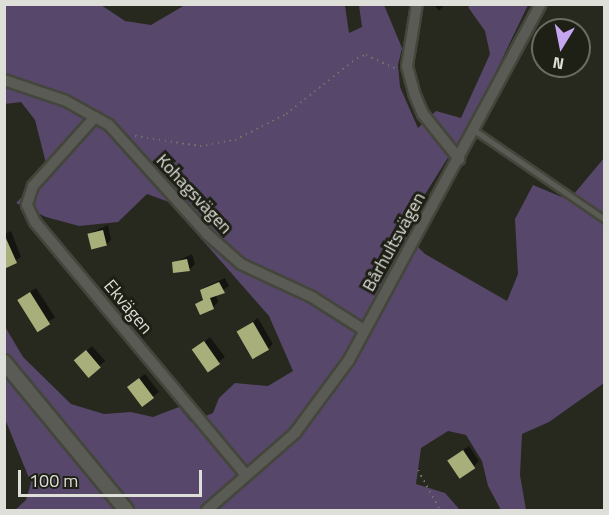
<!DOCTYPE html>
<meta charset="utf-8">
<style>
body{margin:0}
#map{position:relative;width:609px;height:515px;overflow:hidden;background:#27291e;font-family:"Titillium Web",sans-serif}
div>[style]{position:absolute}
.green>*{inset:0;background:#57476b}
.shadow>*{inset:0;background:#0007;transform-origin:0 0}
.building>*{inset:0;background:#a9af7a;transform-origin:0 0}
.path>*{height:2px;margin-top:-1px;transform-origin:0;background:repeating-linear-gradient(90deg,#717269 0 1.5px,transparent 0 6px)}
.roads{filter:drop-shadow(2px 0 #44463c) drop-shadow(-2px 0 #44463c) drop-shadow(0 2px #44463c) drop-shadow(0 -2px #44463c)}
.service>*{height:5px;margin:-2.5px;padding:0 2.5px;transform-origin:2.5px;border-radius:2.5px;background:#5b5b56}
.minor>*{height:10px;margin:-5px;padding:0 5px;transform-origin:5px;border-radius:5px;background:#5b5b56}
.tertiary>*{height:14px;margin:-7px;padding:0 7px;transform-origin:7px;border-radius:7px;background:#5b5b56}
span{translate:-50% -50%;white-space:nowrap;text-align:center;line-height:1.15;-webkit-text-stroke:6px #1e1f15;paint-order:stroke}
.street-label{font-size:18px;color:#dedfd8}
.frame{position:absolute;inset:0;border:6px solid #dedfd8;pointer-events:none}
.north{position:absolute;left:531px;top:18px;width:60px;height:60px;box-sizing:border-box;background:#1e1f15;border:2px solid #6b6c63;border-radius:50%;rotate:190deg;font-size:16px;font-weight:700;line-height:24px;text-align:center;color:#dedfd8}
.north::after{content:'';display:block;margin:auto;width:21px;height:27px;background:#c6a6f0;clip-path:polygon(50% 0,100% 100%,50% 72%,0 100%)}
.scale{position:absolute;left:18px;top:470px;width:184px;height:27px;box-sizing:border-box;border:3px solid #dedfd8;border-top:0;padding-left:8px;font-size:18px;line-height:21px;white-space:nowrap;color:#dedfd8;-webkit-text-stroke:4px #1e1f15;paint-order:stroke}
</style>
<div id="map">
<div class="green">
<div style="clip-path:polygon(472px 4px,528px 5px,476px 113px,402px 231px,425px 254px,507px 301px,518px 274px,515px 219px,533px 185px,569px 200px,604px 158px,604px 383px,549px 422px,522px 434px,520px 475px,526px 510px,501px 510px,488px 486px,482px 461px,466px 435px,448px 431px,421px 448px,416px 484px,445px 493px,460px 510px,15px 510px,26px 500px,31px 483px,5px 419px,4px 325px,23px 357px,71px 404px,104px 414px,131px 412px,153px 417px,179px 407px,191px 422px,213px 413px,219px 398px,235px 383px,268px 386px,293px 371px,269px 316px,169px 202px,147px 194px,118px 222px,79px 226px,46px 217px,16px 203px,48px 171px,35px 120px,21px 102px,5px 104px,5px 5px,101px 5px,125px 21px,151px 25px,185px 5px,345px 6px,349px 33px,362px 27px,359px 5px,384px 5px,402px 48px,398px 65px,400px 87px,418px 128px,436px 111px,461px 118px,490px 54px,485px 31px,468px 7px)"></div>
</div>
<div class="shadow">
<div style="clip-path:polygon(433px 4px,445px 4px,439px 11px)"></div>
<div style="clip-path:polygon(108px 225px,111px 240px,106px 245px,88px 234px)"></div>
<div style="clip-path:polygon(11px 231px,21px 257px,4px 267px,4px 234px)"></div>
<div style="clip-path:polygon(192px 254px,195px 264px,189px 270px,173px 263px)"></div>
<div style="clip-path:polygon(225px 278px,229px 286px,216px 295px,218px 302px,213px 307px,197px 304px,204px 298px,201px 291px,207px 286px)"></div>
<div style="left:36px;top:288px;width:35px;height:21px;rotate:57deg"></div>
<div style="clip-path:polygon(258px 318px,273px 344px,268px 349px,244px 328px)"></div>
<div style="clip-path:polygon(210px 337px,225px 357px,207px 371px,194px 350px)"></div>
<div style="left:92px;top:346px;width:20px;height:22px;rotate:49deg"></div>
<div style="clip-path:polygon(145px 374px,159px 392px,142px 405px,134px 382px)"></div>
<div style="clip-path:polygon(469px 446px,479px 461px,474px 466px,449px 460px)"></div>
</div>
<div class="building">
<div style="left:103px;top:230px;width:16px;height:16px;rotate:76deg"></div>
<div style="clip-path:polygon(4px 234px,17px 263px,4px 269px)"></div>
<div style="clip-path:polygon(187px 259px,190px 271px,173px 273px,172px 262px)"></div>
<div style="clip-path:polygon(219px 282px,225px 293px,210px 298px,214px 309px,200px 315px,195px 304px,203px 300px,200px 290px)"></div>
<div style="left:30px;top:292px;width:38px;height:15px;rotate:58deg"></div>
<div style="left:253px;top:322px;width:32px;height:19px;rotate:60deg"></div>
<div style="left:204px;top:341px;width:28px;height:15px;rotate:55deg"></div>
<div style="left:86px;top:350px;width:23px;height:16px;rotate:50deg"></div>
<div style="left:139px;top:378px;width:25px;height:15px;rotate:53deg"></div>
<div style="left:463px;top:450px;width:22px;height:19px;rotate:56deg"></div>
</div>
<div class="path">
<div style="left:135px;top:136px;width:66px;rotate:8.7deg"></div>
<div style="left:200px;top:146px;width:36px;rotate:-10deg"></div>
<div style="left:235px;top:140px;width:57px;rotate:-27deg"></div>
<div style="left:286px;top:114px;width:90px;rotate:-38.3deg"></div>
<div style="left:357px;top:58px;width:9px;rotate:-18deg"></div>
<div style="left:366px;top:55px;width:33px;rotate:25deg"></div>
<div style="left:418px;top:470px;width:46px;rotate:61.2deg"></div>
</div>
<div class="roads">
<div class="service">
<div style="left:474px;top:130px;width:158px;rotate:34.4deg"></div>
</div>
<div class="minor">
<div style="left:417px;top:4px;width:63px;rotate:99.2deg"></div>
<div style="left:407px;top:66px;width:28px;rotate:75deg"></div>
<div style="left:414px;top:93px;width:23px;rotate:67deg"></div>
<div style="left:423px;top:114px;width:58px;rotate:51.3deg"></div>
<div style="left:4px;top:80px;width:65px;rotate:18.7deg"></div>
<div style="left:66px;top:101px;width:49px;rotate:29.2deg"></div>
<div style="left:109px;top:125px;width:147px;rotate:48deg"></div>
<div style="left:207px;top:234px;width:45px;rotate:41.4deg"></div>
<div style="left:241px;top:264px;width:78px;rotate:24.9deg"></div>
<div style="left:312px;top:297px;width:62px;rotate:32.4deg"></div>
<div style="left:95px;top:117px;width:93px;rotate:131.9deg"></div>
<div style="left:33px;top:186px;width:20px;rotate:108deg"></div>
<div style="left:27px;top:205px;width:19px;rotate:65deg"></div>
<div style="left:35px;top:222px;width:329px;rotate:50.2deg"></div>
<div style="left:207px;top:510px;width:117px;rotate:-41.2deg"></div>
<div style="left:295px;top:433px;width:91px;rotate:-53.5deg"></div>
<div style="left:349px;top:360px;width:404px;rotate:-61.7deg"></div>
</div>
<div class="tertiary">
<div style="left:4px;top:362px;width:192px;rotate:50.5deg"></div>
</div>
</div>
<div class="street-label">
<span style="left:194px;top:194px;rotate:47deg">Kohagsvägen</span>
<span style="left:394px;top:242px;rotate:-61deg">Bårhultsvägen</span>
<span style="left:128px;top:307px;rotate:50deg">Ekvägen</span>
</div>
<div class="frame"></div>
<div class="north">N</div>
<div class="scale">100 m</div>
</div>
